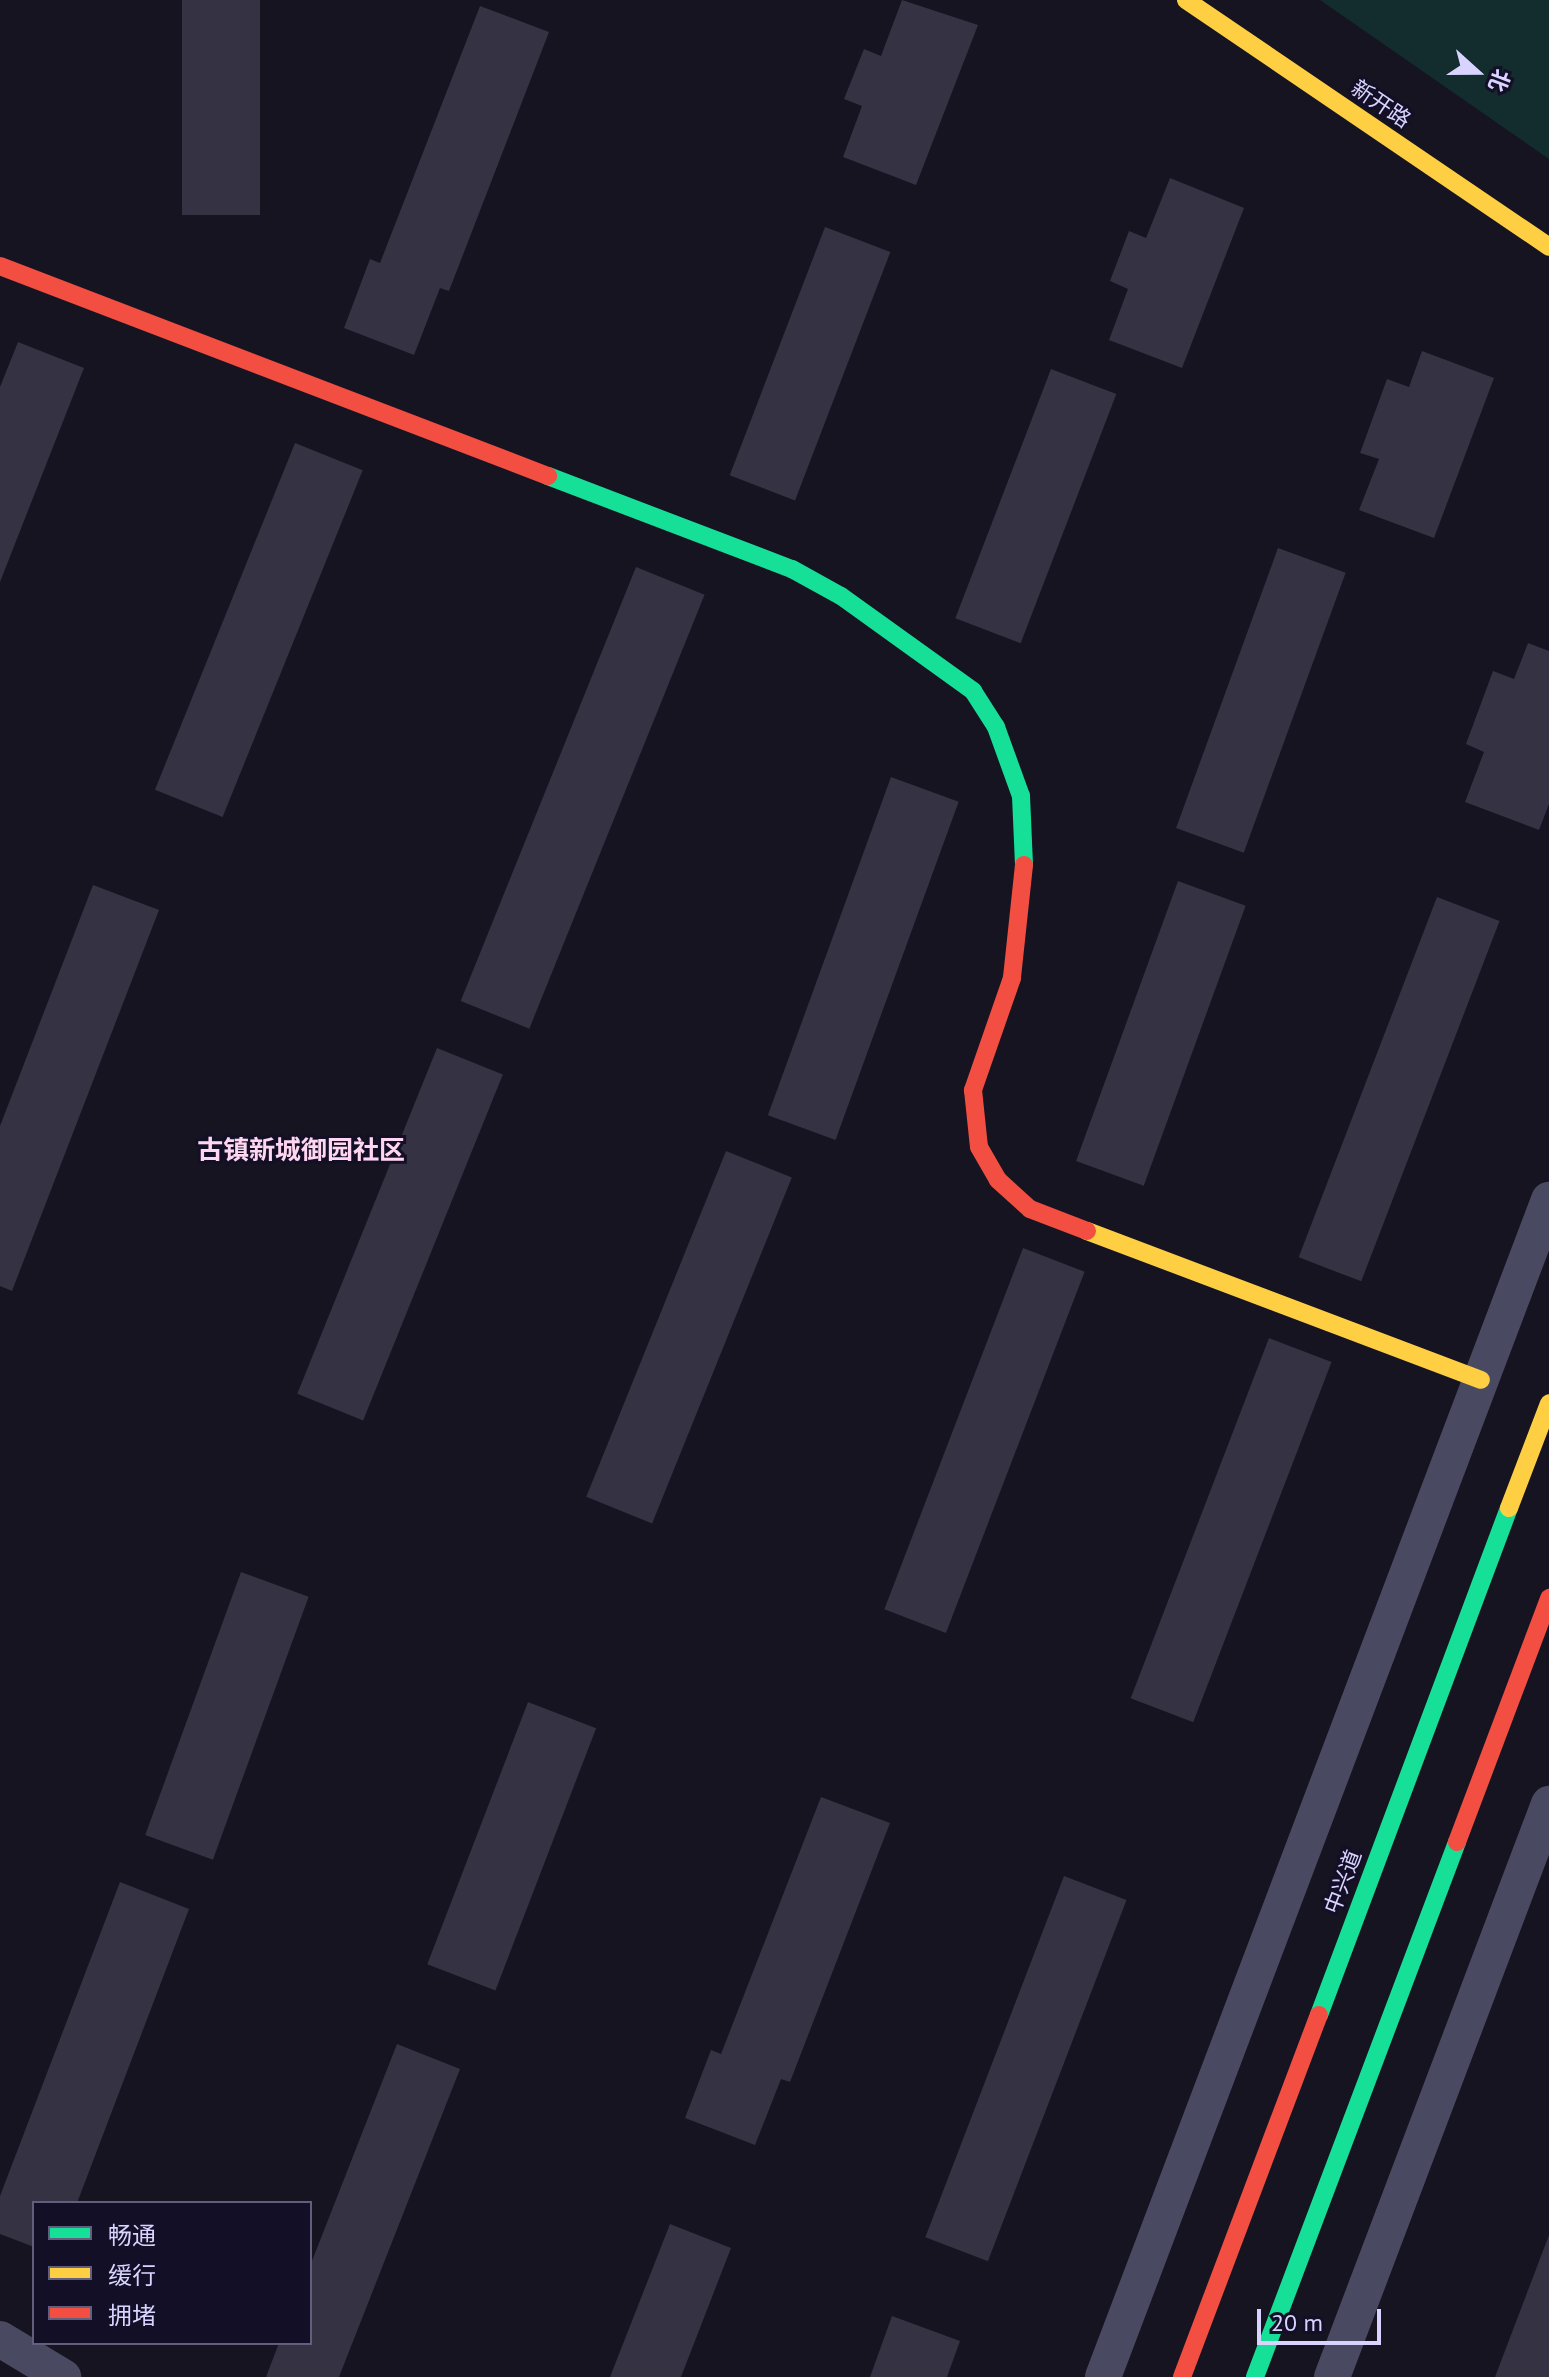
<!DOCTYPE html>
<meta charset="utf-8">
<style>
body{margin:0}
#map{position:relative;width:1549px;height:2377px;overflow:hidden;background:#161421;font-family:"PT Sans","Noto Sans SC",sans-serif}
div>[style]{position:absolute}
.green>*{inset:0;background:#132c2d}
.building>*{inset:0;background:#343243;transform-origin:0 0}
.street>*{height:36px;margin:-18px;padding:0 18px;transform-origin:18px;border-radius:18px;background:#4a4962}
.fast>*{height:18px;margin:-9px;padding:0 9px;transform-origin:9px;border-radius:9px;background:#16e098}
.slow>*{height:18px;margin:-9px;padding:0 9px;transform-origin:9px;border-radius:9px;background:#ffcf43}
.jam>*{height:18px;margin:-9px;padding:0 9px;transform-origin:9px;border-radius:9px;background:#f24e42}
span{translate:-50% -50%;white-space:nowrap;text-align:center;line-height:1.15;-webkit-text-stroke:6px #130f26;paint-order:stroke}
.street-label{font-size:22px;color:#d9d4ff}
.quarter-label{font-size:26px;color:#ffd6f0;font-weight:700}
.legend{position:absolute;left:32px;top:2201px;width:280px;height:144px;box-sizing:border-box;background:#130f26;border:2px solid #625e7d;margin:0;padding:10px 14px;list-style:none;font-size:24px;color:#d9d4ff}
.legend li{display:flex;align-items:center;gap:16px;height:40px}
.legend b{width:40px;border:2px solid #625e7d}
.north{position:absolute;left:1437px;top:32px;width:80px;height:80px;-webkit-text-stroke:6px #130f26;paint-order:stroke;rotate:111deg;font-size:22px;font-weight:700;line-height:32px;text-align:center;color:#d9d4ff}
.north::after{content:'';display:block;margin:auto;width:28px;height:36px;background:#d9d4ff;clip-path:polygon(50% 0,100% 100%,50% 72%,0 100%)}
.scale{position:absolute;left:1257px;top:2309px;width:124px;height:36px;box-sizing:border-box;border:4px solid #d9d4ff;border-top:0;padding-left:10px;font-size:24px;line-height:28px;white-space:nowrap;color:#d9d4ff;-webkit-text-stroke:6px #130f26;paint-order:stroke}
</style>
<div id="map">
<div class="green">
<div style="clip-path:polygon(1320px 0,1549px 0,1549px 159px)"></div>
</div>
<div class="building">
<div style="left:182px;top:0;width:78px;height:215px"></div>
<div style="clip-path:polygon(902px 0,978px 25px,916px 185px,843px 157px,862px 106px,844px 99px,864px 49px,881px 56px)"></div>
<div style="clip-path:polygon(480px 6px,549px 32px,449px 291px,440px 288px,414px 355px,344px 328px,370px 259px,380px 263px)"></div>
<div style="clip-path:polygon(1170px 178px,1244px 208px,1182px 368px,1109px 340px,1128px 289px,1110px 281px,1129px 231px,1146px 238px)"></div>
<div style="left:825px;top:227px;width:70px;height:266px;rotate:21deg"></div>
<div style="clip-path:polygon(18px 342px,84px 368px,0 582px,0 387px)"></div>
<div style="clip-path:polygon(1422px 351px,1494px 378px,1434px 538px,1359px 510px,1379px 459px,1360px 453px,1387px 379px,1409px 387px)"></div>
<div style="left:1051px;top:369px;width:70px;height:267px;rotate:21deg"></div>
<div style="left:295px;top:443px;width:73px;height:374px;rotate:22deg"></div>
<div style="left:1278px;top:548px;width:72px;height:298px;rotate:20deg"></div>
<div style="left:636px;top:567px;width:74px;height:468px;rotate:22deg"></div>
<div style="clip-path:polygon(1528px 643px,1549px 651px,1549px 804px,1539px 830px,1465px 802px,1484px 752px,1466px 744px,1493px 671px,1514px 679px)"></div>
<div style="left:891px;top:777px;width:72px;height:360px;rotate:20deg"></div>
<div style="left:1178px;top:881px;width:72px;height:298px;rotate:20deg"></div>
<div style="clip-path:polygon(93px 885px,159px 910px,12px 1291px,0 1286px,0 1126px)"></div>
<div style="left:1437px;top:897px;width:67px;height:386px;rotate:21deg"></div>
<div style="left:437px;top:1048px;width:71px;height:373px;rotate:22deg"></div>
<div style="left:726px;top:1151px;width:71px;height:373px;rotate:22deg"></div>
<div style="left:1023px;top:1248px;width:66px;height:387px;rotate:21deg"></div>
<div style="left:1269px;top:1338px;width:67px;height:386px;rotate:21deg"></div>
<div style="left:241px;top:1572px;width:72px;height:280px;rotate:20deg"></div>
<div style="left:528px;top:1702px;width:73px;height:281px;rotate:21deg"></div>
<div style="clip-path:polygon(821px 1797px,890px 1823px,790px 2082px,781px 2079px,755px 2145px,685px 2118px,711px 2050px,721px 2054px)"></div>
<div style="left:1064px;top:1876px;width:67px;height:387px;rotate:21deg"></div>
<div style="clip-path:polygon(120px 1882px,189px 1909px,77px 2203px,34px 2203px,34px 2247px,0 2234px,0 2196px)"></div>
<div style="clip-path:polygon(397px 2044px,460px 2069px,339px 2377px,266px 2377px,279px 2343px,310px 2343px,310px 2266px)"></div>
<div style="clip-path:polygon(670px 2224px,731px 2248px,681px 2377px,610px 2377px)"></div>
<div style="clip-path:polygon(1549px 2235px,1549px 2377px,1495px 2377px)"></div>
<div style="clip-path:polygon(892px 2316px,960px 2341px,947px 2377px,870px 2377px)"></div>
</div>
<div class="street">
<div style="left:0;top:2339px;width:74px;rotate:31.1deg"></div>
<div style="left:1103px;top:2377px;width:1259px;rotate:-69.25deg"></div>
<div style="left:1332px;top:2377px;width:613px;rotate:-69.26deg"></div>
</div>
<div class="fast">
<div style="left:548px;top:476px;width:261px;rotate:20.9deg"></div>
<div style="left:792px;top:569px;width:56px;rotate:28.9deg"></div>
<div style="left:841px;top:596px;width:163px;rotate:35.7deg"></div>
<div style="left:973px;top:691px;width:43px;rotate:57.4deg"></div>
<div style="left:996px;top:727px;width:73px;rotate:70.1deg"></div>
<div style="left:1021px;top:796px;width:69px;rotate:87.5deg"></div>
<div style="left:1319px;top:2015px;width:541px;rotate:-69.46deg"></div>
<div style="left:1255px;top:2377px;width:572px;rotate:-69.31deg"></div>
</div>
<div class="slow">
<div style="left:1186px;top:0;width:439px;rotate:34.2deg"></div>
<div style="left:1087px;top:1231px;width:421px;rotate:20.7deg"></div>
<div style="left:1509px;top:1508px;width:112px;rotate:-69.1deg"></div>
</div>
<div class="jam">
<div style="left:0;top:266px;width:587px;rotate:20.97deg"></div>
<div style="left:1024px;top:865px;width:114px;rotate:96.1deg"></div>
<div style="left:1012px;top:978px;width:119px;rotate:109.2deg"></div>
<div style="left:973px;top:1090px;width:57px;rotate:84deg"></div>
<div style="left:979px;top:1147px;width:38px;rotate:60deg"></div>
<div style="left:998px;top:1180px;width:43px;rotate:42.2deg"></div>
<div style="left:1030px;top:1209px;width:61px;rotate:21.1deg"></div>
<div style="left:1457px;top:1842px;width:261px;rotate:-69.3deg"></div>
<div style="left:1182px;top:2377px;width:387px;rotate:-69.3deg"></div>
</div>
<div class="street-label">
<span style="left:1381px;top:104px;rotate:34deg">新开路</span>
<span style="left:1343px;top:1882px;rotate:-69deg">中兴道</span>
</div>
<div class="quarter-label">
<span style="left:301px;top:1150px">古镇新城御园社区</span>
</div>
<ul class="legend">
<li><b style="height:10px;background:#16e098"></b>畅通</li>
<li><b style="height:10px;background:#ffcf43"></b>缓行</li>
<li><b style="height:10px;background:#f24e42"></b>拥堵</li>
</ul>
<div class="north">北</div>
<div class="scale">20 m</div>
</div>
